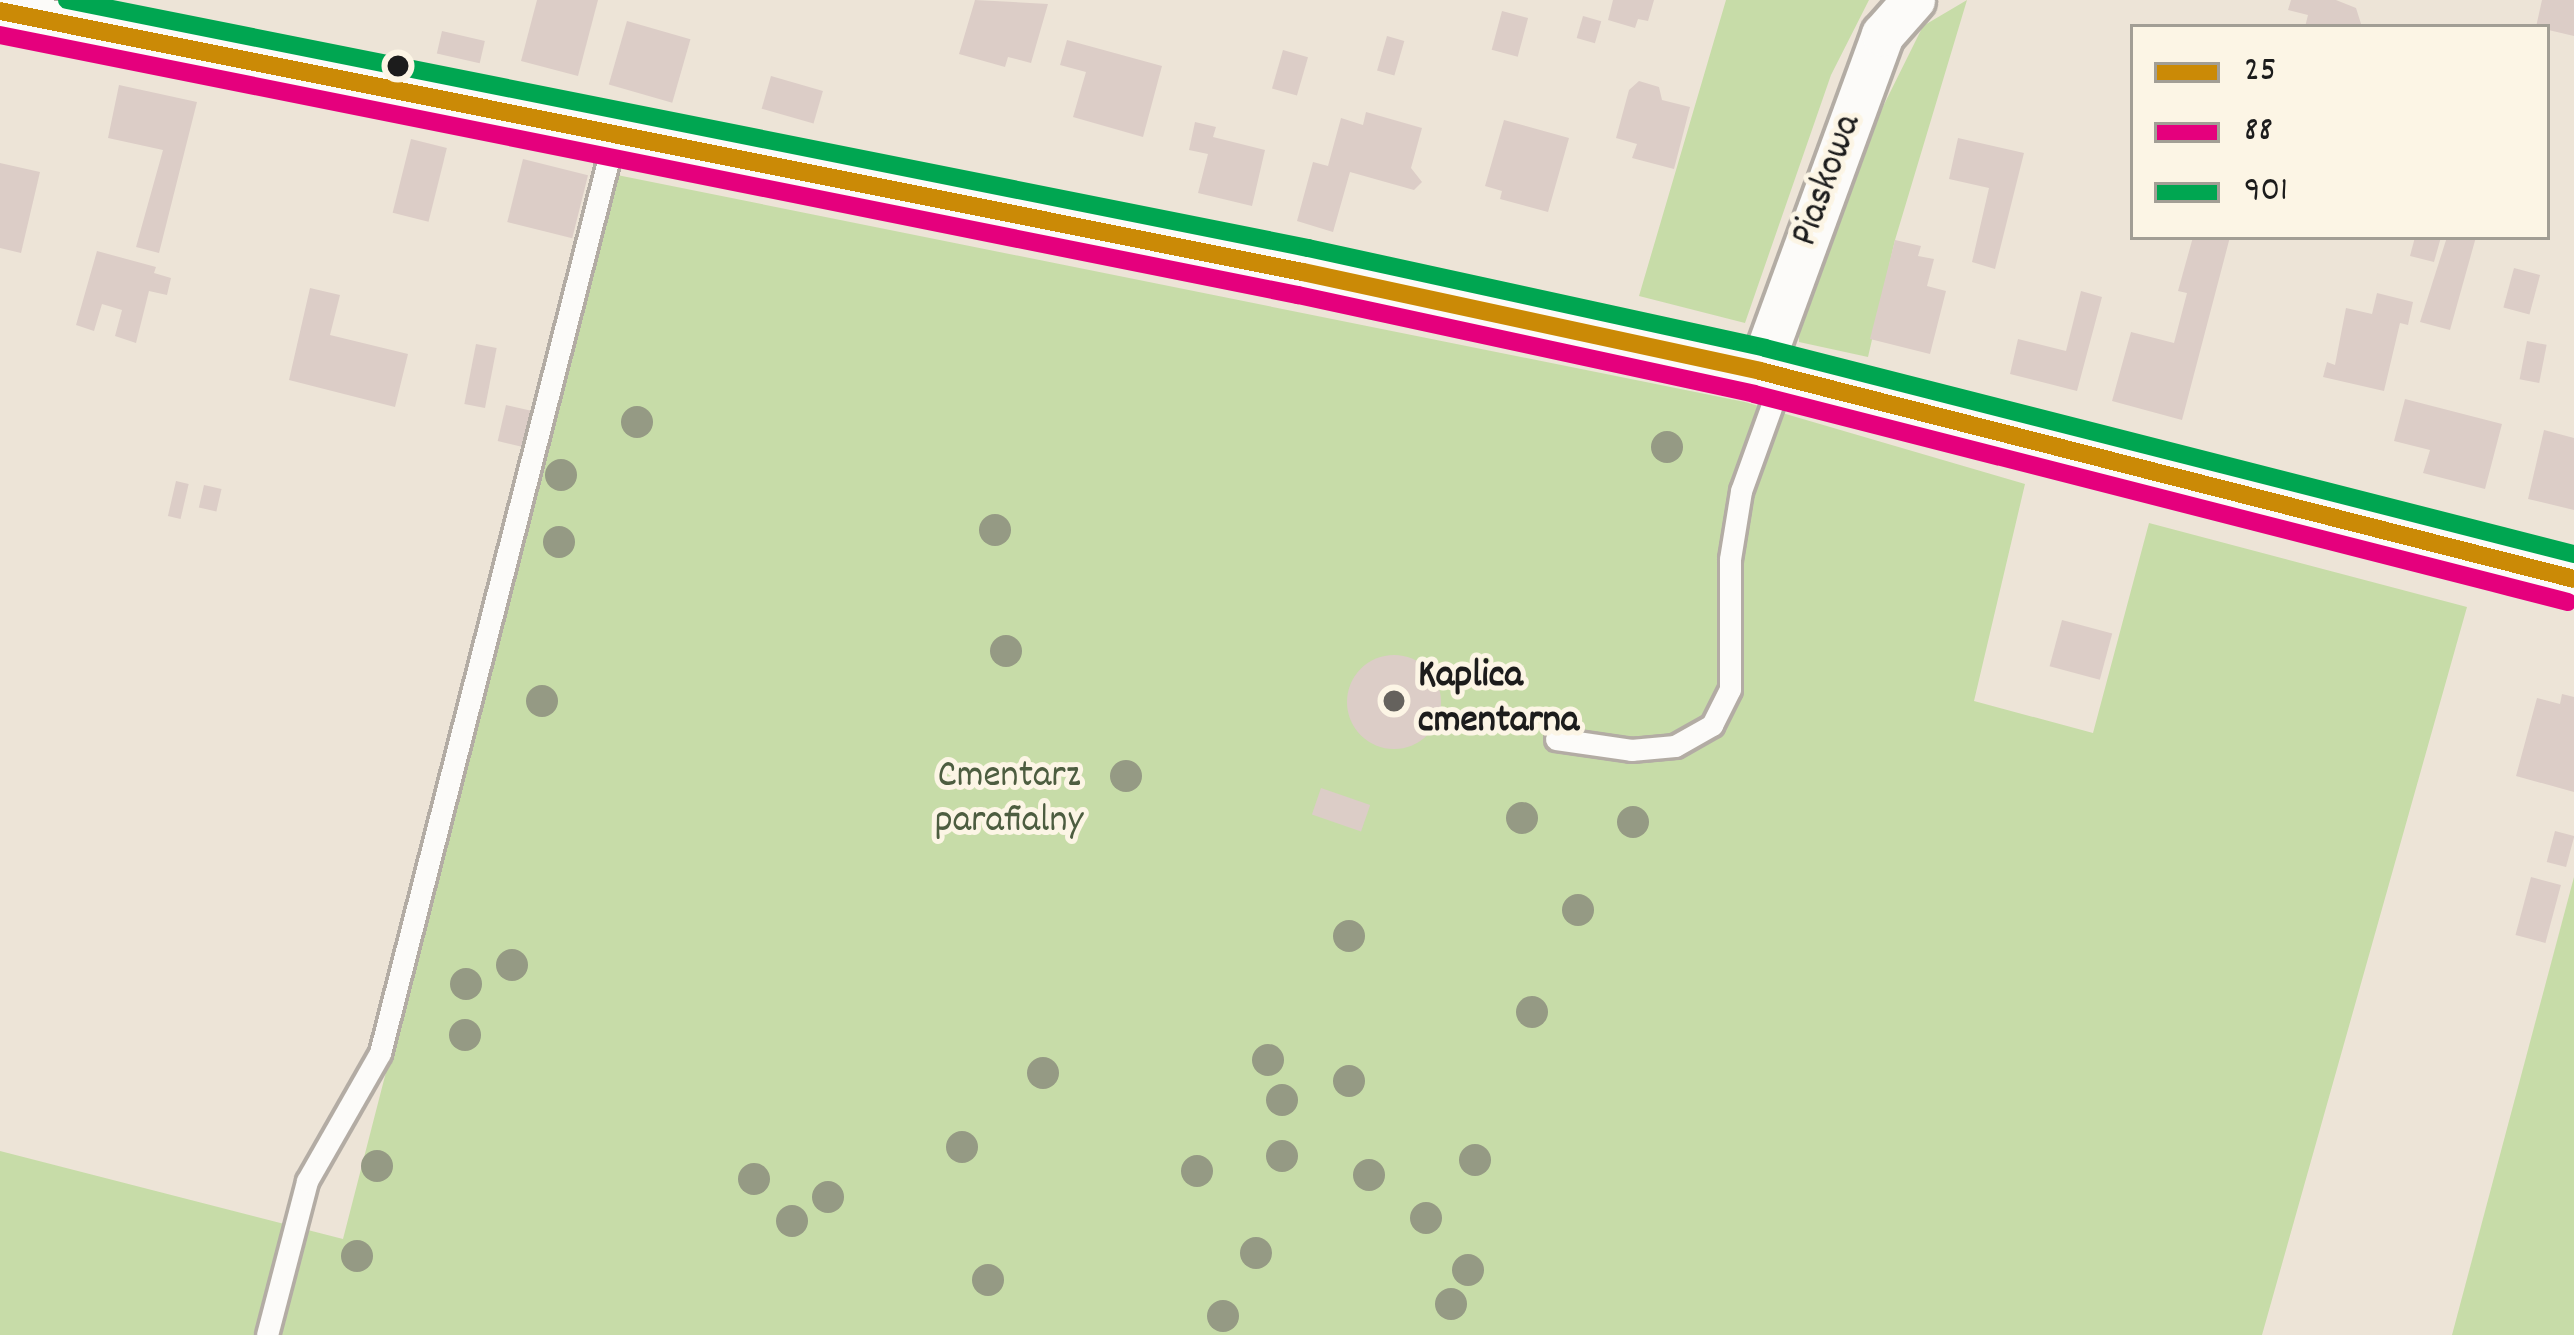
<!DOCTYPE html>
<style>
body{margin:0}
#map{position:relative;width:2574px;height:1335px;overflow:hidden;background:#ede4d7;font-family:Dekko,sans-serif}
div>[style]{position:absolute}
.green>*{inset:0;background:#c7dca8}
.building>*{inset:0;background:#dccdc7;transform-origin:0 0}
.round{border-radius:50%}
.roads{filter:drop-shadow(3px 0 #b3aca4) drop-shadow(-3px 0 #b3aca4) drop-shadow(0 3px #b3aca4) drop-shadow(0 -3px #b3aca4)}
.lane>*{height:21px;margin:-10.5px;padding:0 10.5px;transform-origin:10.5px;border-radius:10.5px;background:#fcfbf9}
.street>*{height:42px;margin:-21px;padding:0 21px;transform-origin:21px;border-radius:21px;background:#fcfbf9}
.bus-1>*{height:18px;margin:-9px;padding:0 9px;transform-origin:9px;border-radius:9px;background:#cb8a06}
.bus-2>*{height:18px;margin:-9px;padding:0 9px;transform-origin:9px;border-radius:9px;background:#e5007d}
.bus-3>*{height:18px;margin:-9px;padding:0 9px;transform-origin:9px;border-radius:9px;background:#00a651}
.trees>*{width:32px;height:32px;margin:-16px;border-radius:50%;background:#959a84}
.dots>*{width:33px;height:33px;translate:-50% -50%;box-sizing:border-box;border:6px solid #fcf5e5;border-radius:50%}
span{translate:-50% -50%;white-space:nowrap;text-align:center;line-height:1.15;-webkit-text-stroke:10px #fcf5e5;paint-order:stroke}
.street-label{font-size:39px;color:#1c1c1c}
.poi-label{font-size:39px;color:#1c1c1c;font-weight:700}
.left{translate:0 -50%;text-align:left}
.park-label{font-size:39px;color:#4d5d40}
.legend{position:absolute;left:2130px;top:24px;width:420px;height:216px;box-sizing:border-box;background:#fcf5e5;border:3px solid #a29e95;margin:0;padding:15px 21px;list-style:none;font-size:36px;color:#1c1c1c}
.legend li{display:flex;align-items:center;gap:24px;height:60px}
.legend b{width:60px;border:3px solid #a29e95}
</style>
<div id="map">
<div class="green">
<div style="clip-path:polygon(1726px 0,1869px 0,1831px 75px,1745px 323px,1639px 296px)"></div>
<div style="clip-path:polygon(1967px 0,1895px 240px,1868px 357px,1799px 342px,1798px 317px,1852px 169px,1923px 26px)"></div>
<div style="clip-path:polygon(617px 175px,1745px 402px,2025px 484px,1974px 701px,2093px 733px,2149px 523px,2467px 607px,2262px 1335px,0 1335px,0 1151px,343px 1239px)"></div>
<div style="clip-path:polygon(2574px 877px,2574px 1335px,2452px 1335px)"></div>
</div>
<div class="building">
<div style="clip-path:polygon(537px 0,598px 0,578px 76px,521px 61px)"></div>
<div style="clip-path:polygon(975px 0,1048px 4px,1031px 63px,1008px 57px,1005px 67px,959px 54px)"></div>
<div style="clip-path:polygon(1613px 0,1654px 0,1648px 21px,1638px 19px,1635px 28px,1608px 20px)"></div>
<div style="clip-path:polygon(2291px 0,2336px 0,2356px 8px,2362px 27px,2305px 27px,2308px 15px,2288px 10px)"></div>
<div style="clip-path:polygon(2542px 0,2574px 0,2574px 36px,2536px 27px)"></div>
<div style="left:1502px;top:11px;width:27px;height:40px;rotate:15deg"></div>
<div style="left:1583px;top:16px;width:19px;height:23px;rotate:16deg"></div>
<div style="left:627px;top:21px;width:66px;height:66px;rotate:16deg"></div>
<div style="left:442px;top:31px;width:44px;height:23px;rotate:13deg"></div>
<div style="left:1387px;top:36px;width:18px;height:36px;rotate:16deg"></div>
<div style="clip-path:polygon(1067px 40px,1162px 66px,1143px 137px,1073px 117px,1086px 72px,1060px 65px)"></div>
<div style="left:1283px;top:50px;width:26px;height:40px;rotate:16deg"></div>
<div style="left:771px;top:76px;width:54px;height:34px;rotate:16deg"></div>
<div style="clip-path:polygon(1639px 81px,1659px 87px,1662px 100px,1690px 107px,1674px 169px,1632px 158px,1637px 144px,1616px 138px,1629px 90px)"></div>
<div style="clip-path:polygon(119px 85px,197px 102px,159px 253px,136px 247px,163px 150px,108px 138px)"></div>
<div style="clip-path:polygon(1366px 112px,1422px 128px,1411px 168px,1422px 182px,1414px 190px,1350px 172px,1333px 232px,1297px 221px,1313px 162px,1328px 166px,1341px 118px,1363px 125px)"></div>
<div style="clip-path:polygon(1504px 120px,1569px 138px,1548px 212px,1500px 199px,1502px 191px,1485px 186px)"></div>
<div style="clip-path:polygon(1195px 122px,1216px 127px,1213px 137px,1265px 150px,1252px 206px,1198px 193px,1208px 154px,1189px 150px)"></div>
<div style="clip-path:polygon(1958px 138px,2024px 153px,1995px 269px,1972px 262px,1989px 188px,1949px 179px)"></div>
<div style="left:411px;top:139px;width:37px;height:76px;rotate:14deg"></div>
<div style="left:523px;top:159px;width:67px;height:65px;rotate:14deg"></div>
<div style="clip-path:polygon(0 163px,40px 172px,21px 253px,0 248px)"></div>
<div style="clip-path:polygon(2193px 237px,2230px 237px,2182px 420px,2112px 401px,2131px 332px,2174px 343px,2187px 293px,2178px 291px)"></div>
<div style="clip-path:polygon(2415px 237px,2441px 237px,2434px 262px,2410px 256px)"></div>
<div style="clip-path:polygon(2447px 237px,2476px 237px,2450px 330px,2420px 322px)"></div>
<div style="clip-path:polygon(1895px 240px,1921px 246px,1918px 256px,1934px 259px,1927px 286px,1946px 291px,1930px 354px,1870px 339px)"></div>
<div style="clip-path:polygon(97px 251px,156px 267px,154px 273px,171px 278px,167px 295px,149px 291px,136px 343px,115px 336px,122px 310px,102px 304px,94px 331px,76px 325px)"></div>
<div style="left:2514px;top:268px;width:27px;height:41px;rotate:15deg"></div>
<div style="clip-path:polygon(310px 288px,340px 295px,330px 335px,408px 354px,395px 407px,289px 380px)"></div>
<div style="clip-path:polygon(2081px 291px,2102px 297px,2077px 391px,2010px 374px,2018px 339px,2066px 351px)"></div>
<div style="clip-path:polygon(2377px 293px,2413px 302px,2408px 325px,2400px 323px,2384px 391px,2323px 377px,2327px 362px,2335px 365px,2346px 308px,2372px 314px)"></div>
<div style="left:2527px;top:341px;width:20px;height:39px;rotate:11deg"></div>
<div style="left:476px;top:344px;width:21px;height:61px;rotate:11deg"></div>
<div style="clip-path:polygon(2405px 399px,2502px 424px,2485px 489px,2423px 473px,2430px 450px,2394px 441px)"></div>
<div style="left:506px;top:405px;width:27px;height:37px;rotate:13deg"></div>
<div style="clip-path:polygon(2544px 430px,2574px 438px,2574px 510px,2528px 499px)"></div>
<div style="left:176px;top:481px;width:13px;height:36px;rotate:13deg"></div>
<div style="left:204px;top:485px;width:18px;height:23px;rotate:13deg"></div>
<div style="left:2062px;top:620px;width:52px;height:48px;rotate:15deg"></div>
<div class="round" style="left:1347px;top:655px;width:94px;height:94px"></div>
<div style="clip-path:polygon(2562px 694px,2574px 697px,2574px 792px,2516px 776px,2537px 698px,2560px 704px)"></div>
<div style="left:1321px;top:788px;width:52px;height:28px;rotate:19deg"></div>
<div style="left:2555px;top:831px;width:20px;height:32px;rotate:15deg"></div>
<div style="left:2531px;top:877px;width:31px;height:60px;rotate:15deg"></div>
</div>
<div class="roads">
<div class="lane">
<div style="left:1556px;top:739px;width:76px;rotate:8.3deg"></div>
<div style="left:1631px;top:750px;width:44px;rotate:-5.2deg"></div>
<div style="left:1675px;top:746px;width:43px;rotate:-29.6deg"></div>
<div style="left:1712px;top:725px;width:40px;rotate:-63.4deg"></div>
<div style="left:1730px;top:689px;width:130px;rotate:-90deg"></div>
<div style="left:1730px;top:559px;width:69px;rotate:-80.8deg"></div>
<div style="left:1741px;top:491px;width:121px;rotate:-70.2deg"></div>
<div style="left:267px;top:1335px;width:159px;rotate:-75.4deg"></div>
<div style="left:307px;top:1181px;width:147px;rotate:-60.3deg"></div>
<div style="left:380px;top:1053px;width:949px;rotate:-75.66deg"></div>
</div>
<div class="street">
<div style="left:0;top:11px;width:1329px;rotate:11.33deg"></div>
<div style="left:1303px;top:272px;width:468px;rotate:12.2deg"></div>
<div style="left:1760px;top:371px;width:840px;rotate:14.33deg"></div>
<div style="left:1760px;top:371px;width:358px;rotate:-69.9deg"></div>
<div style="left:1883px;top:35px;width:47px;rotate:-48.5deg"></div>
</div>
</div>
<div class="bus-1">
<div style="left:0;top:11px;width:1329px;rotate:11.33deg"></div>
<div style="left:1303px;top:272px;width:468px;rotate:12.2deg"></div>
<div style="left:1760px;top:371px;width:840px;rotate:14.33deg"></div>
</div>
<div class="bus-2">
<div style="left:0;top:35px;width:1324px;rotate:11.33deg"></div>
<div style="left:1298px;top:295px;width:467px;rotate:12.2deg"></div>
<div style="left:1754px;top:394px;width:840px;rotate:14.33deg"></div>
</div>
<div class="bus-3">
<div style="left:67px;top:0;width:1266px;rotate:11.3deg"></div>
<div style="left:1308px;top:248px;width:468px;rotate:12.3deg"></div>
<div style="left:1765px;top:348px;width:835px;rotate:14.29deg"></div>
</div>
<div class="trees">
<div style="left:637px;top:422px"></div>
<div style="left:1667px;top:447px"></div>
<div style="left:561px;top:475px"></div>
<div style="left:995px;top:530px"></div>
<div style="left:559px;top:542px"></div>
<div style="left:1006px;top:651px"></div>
<div style="left:542px;top:701px"></div>
<div style="left:1126px;top:776px"></div>
<div style="left:1522px;top:818px"></div>
<div style="left:1633px;top:822px"></div>
<div style="left:1578px;top:910px"></div>
<div style="left:1349px;top:936px"></div>
<div style="left:512px;top:965px"></div>
<div style="left:466px;top:984px"></div>
<div style="left:1532px;top:1012px"></div>
<div style="left:465px;top:1035px"></div>
<div style="left:1268px;top:1060px"></div>
<div style="left:1043px;top:1073px"></div>
<div style="left:1349px;top:1081px"></div>
<div style="left:1282px;top:1100px"></div>
<div style="left:962px;top:1147px"></div>
<div style="left:1282px;top:1156px"></div>
<div style="left:1475px;top:1160px"></div>
<div style="left:377px;top:1166px"></div>
<div style="left:1197px;top:1171px"></div>
<div style="left:1369px;top:1175px"></div>
<div style="left:754px;top:1179px"></div>
<div style="left:828px;top:1197px"></div>
<div style="left:1426px;top:1218px"></div>
<div style="left:792px;top:1221px"></div>
<div style="left:1256px;top:1253px"></div>
<div style="left:357px;top:1256px"></div>
<div style="left:1468px;top:1270px"></div>
<div style="left:988px;top:1280px"></div>
<div style="left:1451px;top:1304px"></div>
<div style="left:1223px;top:1316px"></div>
</div>
<div class="dots">
<div style="left:398px;top:66px;background:#1c1c1c"></div>
<div style="left:1394px;top:701px;background:#65625d"></div>
</div>
<div class="street-label">
<span style="left:1829px;top:181px;rotate:-70deg">Piaskowa</span>
</div>
<div class="poi-label">
<span class="left" style="left:1418px;top:701px">Kaplica<br>cmentarna</span>
</div>
<div class="park-label">
<span style="left:1009px;top:801px">Cmentarz<br>parafialny</span>
</div>
<ul class="legend">
<li><b style="height:15px;background:#cb8a06"></b>25</li>
<li><b style="height:15px;background:#e5007d"></b>88</li>
<li><b style="height:15px;background:#00a651"></b>901</li>
</ul>
</div>
